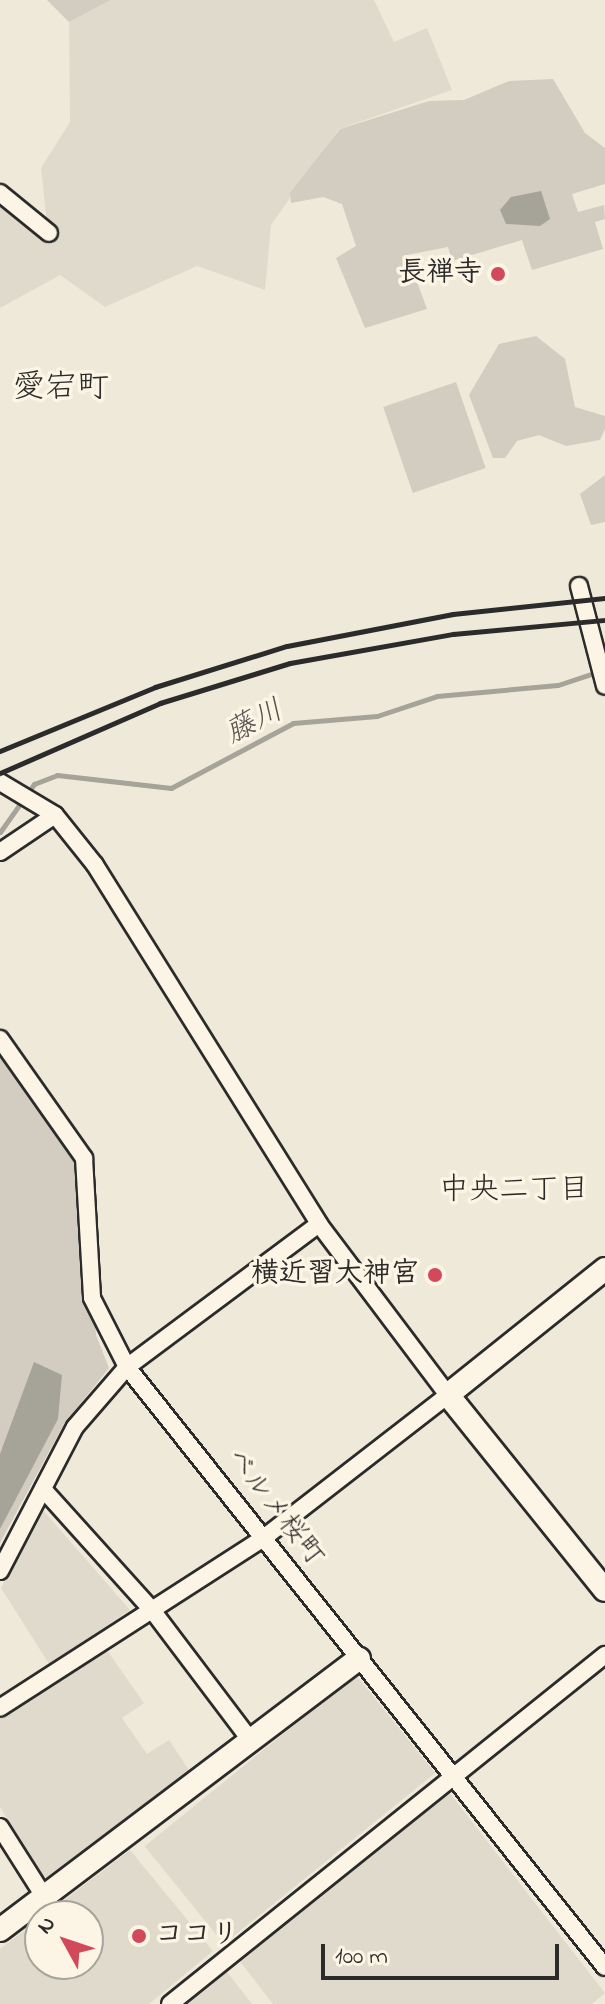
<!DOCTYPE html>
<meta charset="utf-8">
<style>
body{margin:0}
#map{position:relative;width:605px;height:2004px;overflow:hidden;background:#efe9da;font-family:"Indie Flower","Klee One",sans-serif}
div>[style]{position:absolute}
.built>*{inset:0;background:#e0dacc;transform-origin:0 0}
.green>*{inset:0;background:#d2cdc0;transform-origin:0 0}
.water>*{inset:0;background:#a6a399}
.stream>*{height:5px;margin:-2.5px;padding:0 2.5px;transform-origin:2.5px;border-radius:2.5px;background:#a6a399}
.roads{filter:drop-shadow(2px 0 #2b2b2b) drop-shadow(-2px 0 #2b2b2b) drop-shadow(0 2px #2b2b2b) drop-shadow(0 -2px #2b2b2b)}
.street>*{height:16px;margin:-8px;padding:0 8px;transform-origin:8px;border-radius:8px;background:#fcf5e5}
.secondary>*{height:22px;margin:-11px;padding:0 11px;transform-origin:11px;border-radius:11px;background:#fcf5e5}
.rail>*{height:5px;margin:-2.5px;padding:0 2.5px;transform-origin:2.5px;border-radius:2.5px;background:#2b2b2b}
.dots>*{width:22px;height:22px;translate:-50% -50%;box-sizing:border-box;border:4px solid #fcf5e5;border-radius:50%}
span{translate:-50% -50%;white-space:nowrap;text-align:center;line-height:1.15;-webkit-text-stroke:7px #fcf5e5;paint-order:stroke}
.poi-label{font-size:28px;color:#2b2b2b;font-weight:700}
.right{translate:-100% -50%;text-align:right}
.left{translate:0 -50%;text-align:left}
.street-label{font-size:28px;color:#2b2b2b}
.water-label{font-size:30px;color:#565552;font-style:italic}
.neighbourhood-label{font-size:30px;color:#2b2b2b}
.quarter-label{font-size:32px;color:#2b2b2b}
.north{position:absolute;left:24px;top:1900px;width:80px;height:80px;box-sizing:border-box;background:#fcf5e5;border:2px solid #a8a49b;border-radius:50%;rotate:310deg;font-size:22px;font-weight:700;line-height:32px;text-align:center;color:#2b2b2b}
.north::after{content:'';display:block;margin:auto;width:28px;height:36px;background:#d1495b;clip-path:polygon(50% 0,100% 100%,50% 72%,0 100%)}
.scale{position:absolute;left:321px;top:1944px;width:238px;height:36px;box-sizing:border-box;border:4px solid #2b2b2b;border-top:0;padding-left:10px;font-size:24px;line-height:28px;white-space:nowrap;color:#2b2b2b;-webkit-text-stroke:6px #fcf5e5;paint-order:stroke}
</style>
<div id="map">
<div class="built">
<div style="clip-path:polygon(111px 0,374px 0,394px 42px,427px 28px,452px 90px,339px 129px,271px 225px,265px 290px,197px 266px,105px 307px,60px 275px,0 308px,0 193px,48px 232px,41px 168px,70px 122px,69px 22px)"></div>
<div style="clip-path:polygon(42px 1509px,130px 1610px,73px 1648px,85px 1664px,106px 1649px,144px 1703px,122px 1718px,147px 1754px,169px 1740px,191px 1773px,51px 1878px,42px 1876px,0 1807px,0 1717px,58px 1678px,1px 1588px)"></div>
<div style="left:356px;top:1675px;width:126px;height:272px;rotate:51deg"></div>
<div style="clip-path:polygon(448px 1791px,605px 1993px,592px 2004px,273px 2004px,239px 1960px)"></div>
<div style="clip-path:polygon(130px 1850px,213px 1951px,149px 2004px,0 2004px,0 1949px,40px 1918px,40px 1964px,88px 1964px,88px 1916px,43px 1916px)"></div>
<div style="clip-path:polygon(227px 1972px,252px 2004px,187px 2004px)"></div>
</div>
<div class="green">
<div style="clip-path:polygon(47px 0,111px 0,69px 22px)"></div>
<div style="clip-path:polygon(553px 79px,585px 133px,605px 148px,605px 184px,572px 194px,578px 212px,604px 205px,605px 219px,595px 222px,603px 249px,532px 270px,522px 240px,452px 261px,448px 247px,407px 255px,427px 309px,365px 328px,336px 258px,356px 246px,342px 204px,323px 197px,291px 203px,290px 193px,340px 129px,429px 101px,464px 100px,509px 81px)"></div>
<div style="clip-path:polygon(536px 336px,565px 359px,575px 407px,605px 416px,605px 429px,600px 440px,566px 446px,539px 435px,517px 441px,505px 458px,493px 458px,469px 395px,499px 344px)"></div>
<div style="left:456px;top:382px;width:91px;height:77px;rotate:71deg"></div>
<div style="clip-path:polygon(605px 475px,605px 522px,591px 525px,580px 494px)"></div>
<div style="clip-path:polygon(0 1041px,84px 1158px,96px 1335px,109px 1368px,64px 1424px,0 1543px)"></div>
</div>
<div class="water">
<div style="clip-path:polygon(541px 191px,550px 219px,540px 226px,506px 224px,500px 210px,511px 197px)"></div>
<div style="clip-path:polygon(34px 1362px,62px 1375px,58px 1419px,0 1529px,0 1454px)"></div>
</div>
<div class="stream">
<div style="left:0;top:832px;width:59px;rotate:-54.7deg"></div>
<div style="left:34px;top:784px;width:25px;rotate:-21deg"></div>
<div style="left:57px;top:775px;width:115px;rotate:6.5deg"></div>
<div style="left:171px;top:788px;width:138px;rotate:-28deg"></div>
<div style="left:293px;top:723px;width:84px;rotate:-4.8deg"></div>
<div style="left:377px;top:716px;width:63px;rotate:-18.4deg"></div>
<div style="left:437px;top:696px;width:121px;rotate:-5.2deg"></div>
<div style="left:558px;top:685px;width:44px;rotate:-18.4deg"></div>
</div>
<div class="roads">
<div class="street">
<div style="left:0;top:193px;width:63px;rotate:39.2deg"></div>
<div style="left:579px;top:586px;width:103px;rotate:75.4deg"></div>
<div style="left:0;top:782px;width:64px;rotate:31deg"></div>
<div style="left:55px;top:815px;width:64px;rotate:51.3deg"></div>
<div style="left:95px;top:865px;width:423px;rotate:58deg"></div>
<div style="left:319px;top:1224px;width:214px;rotate:53deg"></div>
<div style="left:448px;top:1395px;width:232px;rotate:142.2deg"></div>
<div style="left:265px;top:1537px;width:315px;rotate:147.2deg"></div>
<div style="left:0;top:852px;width:66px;rotate:-33.9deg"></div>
<div style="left:0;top:1039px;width:146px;rotate:54.8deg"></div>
<div style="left:84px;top:1158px;width:140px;rotate:86.7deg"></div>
<div style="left:92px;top:1298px;width:77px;rotate:63.1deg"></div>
<div style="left:127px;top:1367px;width:767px;rotate:51.46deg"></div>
<div style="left:43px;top:1489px;width:163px;rotate:48deg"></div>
<div style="left:152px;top:1610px;width:164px;rotate:52.9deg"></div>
<div style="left:0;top:1571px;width:162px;rotate:-62.5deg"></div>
<div style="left:75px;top:1427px;width:79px;rotate:-49.1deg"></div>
<div style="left:127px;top:1367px;width:239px;rotate:-36.7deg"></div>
<div style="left:0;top:1827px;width:84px;rotate:57.6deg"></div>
<div style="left:170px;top:2004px;width:558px;rotate:-38.74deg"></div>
</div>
<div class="secondary">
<div style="left:605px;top:1269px;width:201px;rotate:141.3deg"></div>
<div style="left:448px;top:1395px;width:250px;rotate:51.2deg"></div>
<div style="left:0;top:1930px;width:450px;rotate:-37.1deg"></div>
</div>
</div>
<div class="rail">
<div style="left:0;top:751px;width:168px;rotate:-22.4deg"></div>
<div style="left:155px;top:687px;width:138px;rotate:-17.3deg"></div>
<div style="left:287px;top:646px;width:169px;rotate:-10.9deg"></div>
<div style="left:453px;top:614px;width:153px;rotate:-6deg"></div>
<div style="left:0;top:773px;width:175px;rotate:-23.6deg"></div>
<div style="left:160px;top:703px;width:136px;rotate:-17.1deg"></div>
<div style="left:290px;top:663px;width:166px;rotate:-10.1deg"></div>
<div style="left:453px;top:634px;width:153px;rotate:-5.3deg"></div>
</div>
<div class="dots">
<div style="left:498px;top:274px;background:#d1495b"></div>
<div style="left:435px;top:1275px;background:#d1495b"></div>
<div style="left:139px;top:1936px;background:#d1495b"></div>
</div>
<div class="poi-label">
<span class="right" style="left:482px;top:274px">長禅寺</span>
<span class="right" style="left:419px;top:1275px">横近習大神宮</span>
<span class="left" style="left:155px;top:1936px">ココリ</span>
</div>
<div class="street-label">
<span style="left:274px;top:1508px;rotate:52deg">ベルメ桜町</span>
</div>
<div class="water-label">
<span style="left:255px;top:723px;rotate:-27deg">藤川</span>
</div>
<div class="neighbourhood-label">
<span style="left:514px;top:1191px">中央二丁目</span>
</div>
<div class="quarter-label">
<span style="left:61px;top:389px">愛宕町</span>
</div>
<div class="north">N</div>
<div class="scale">100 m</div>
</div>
